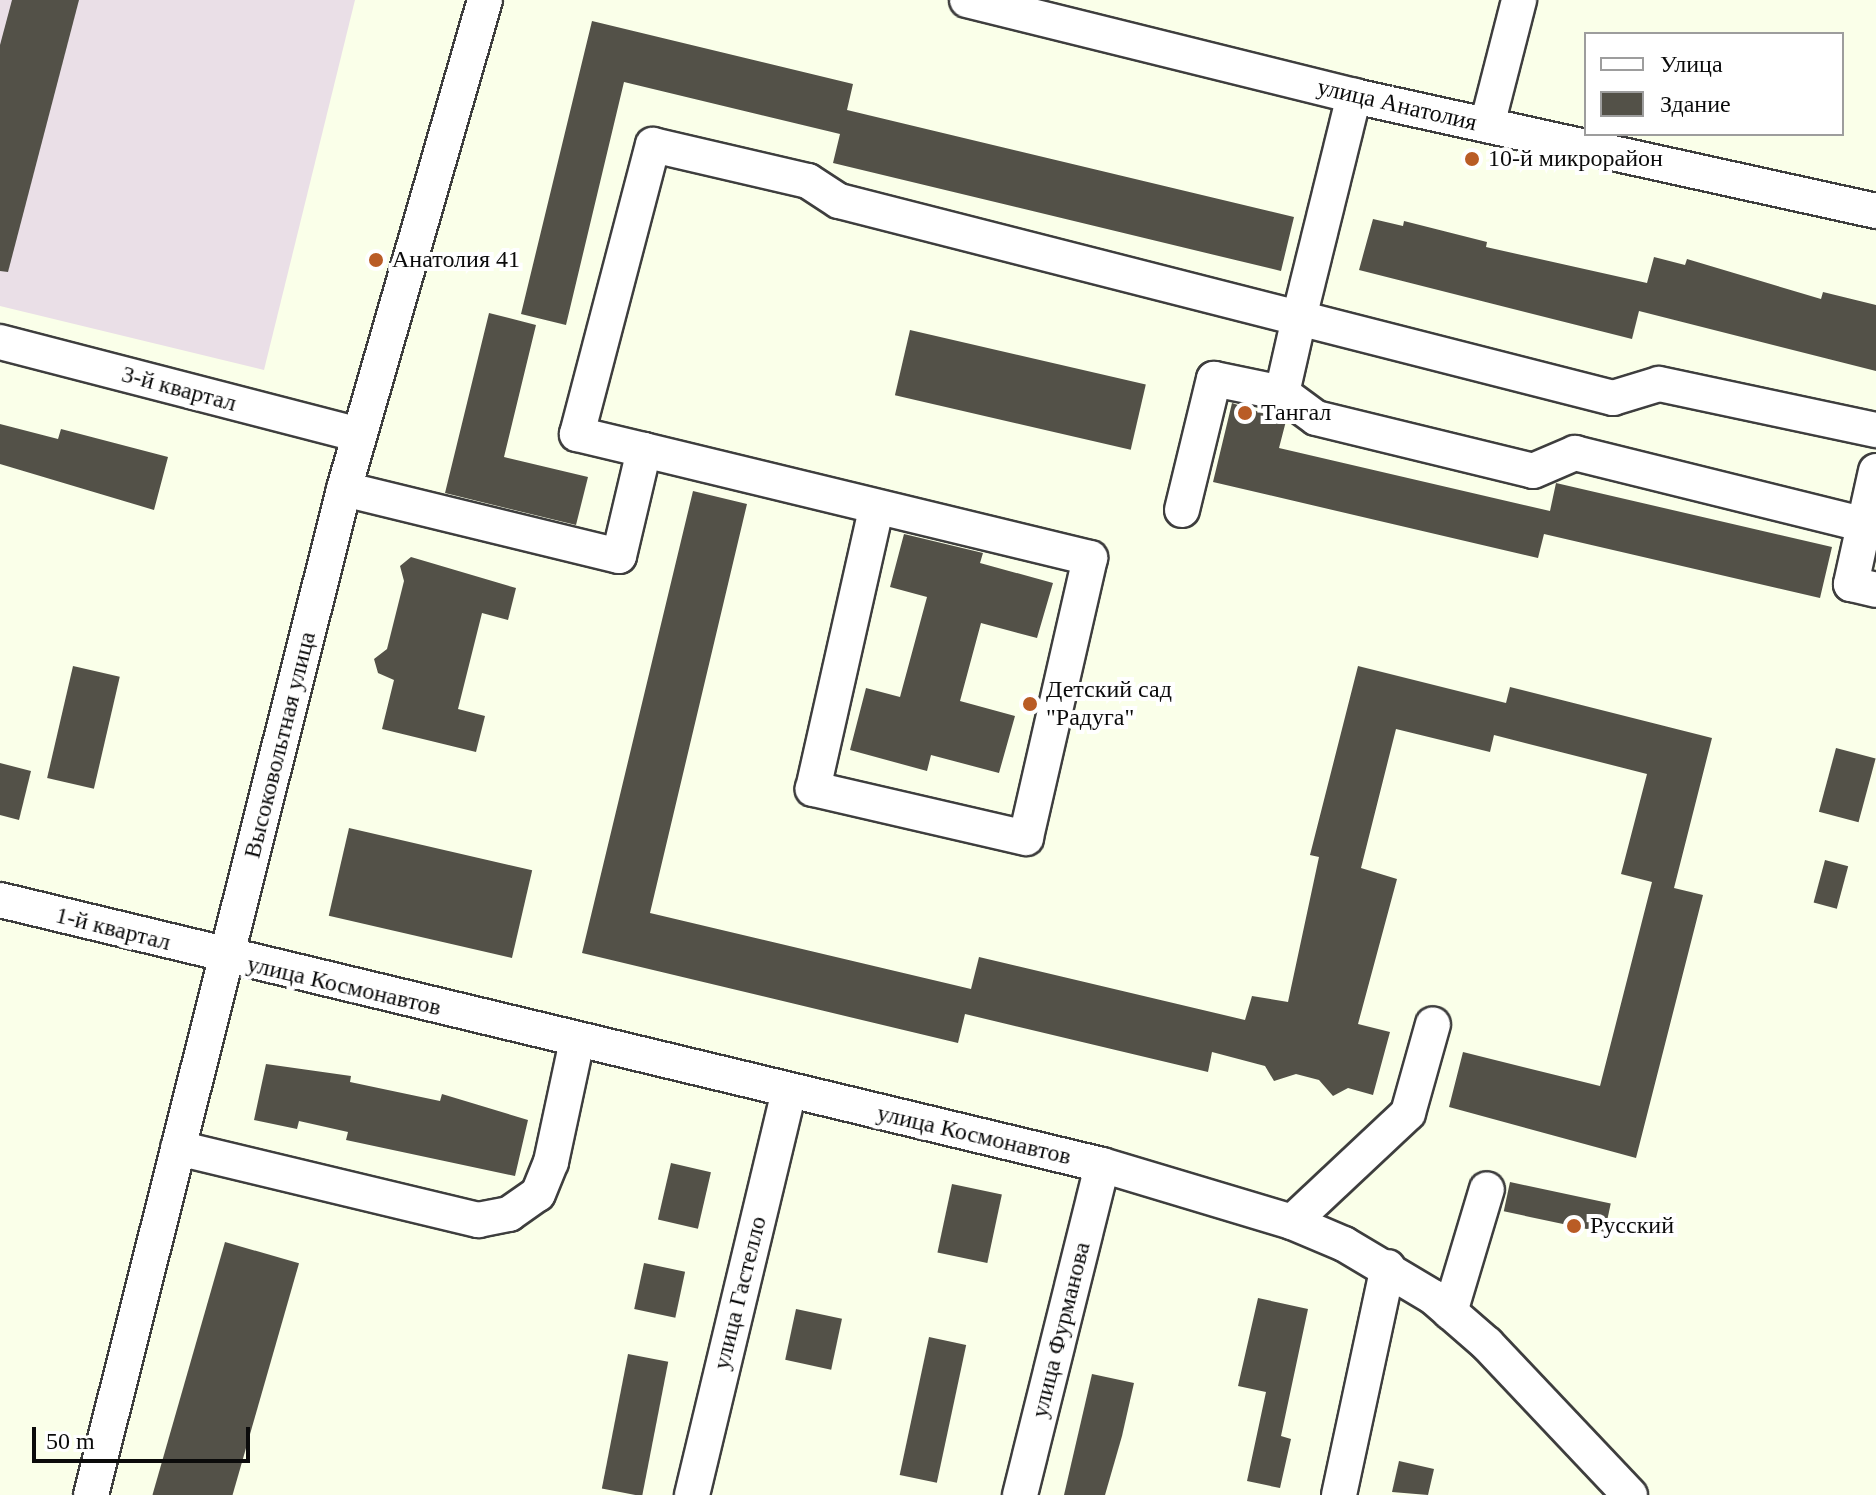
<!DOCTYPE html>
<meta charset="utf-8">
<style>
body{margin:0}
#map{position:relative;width:1876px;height:1495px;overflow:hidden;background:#faffe9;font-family:"Times New Roman",serif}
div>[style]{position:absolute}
.industrial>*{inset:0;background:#eadfe7}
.building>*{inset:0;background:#535148;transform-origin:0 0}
.roads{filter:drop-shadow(2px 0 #3e3e3e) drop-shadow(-2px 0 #3e3e3e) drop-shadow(0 2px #3e3e3e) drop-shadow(0 -2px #3e3e3e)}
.minor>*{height:34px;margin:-17px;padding:0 17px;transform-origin:17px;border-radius:17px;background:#fff}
.dots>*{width:22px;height:22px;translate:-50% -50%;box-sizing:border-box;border:4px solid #fff;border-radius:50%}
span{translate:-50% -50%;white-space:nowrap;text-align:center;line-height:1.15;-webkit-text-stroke:8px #fff;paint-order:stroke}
.street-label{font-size:24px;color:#0b0b0b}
.poi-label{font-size:24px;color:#0b0b0b}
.left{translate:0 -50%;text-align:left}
.legend{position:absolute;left:1584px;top:32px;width:260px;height:104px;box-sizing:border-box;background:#fff;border:2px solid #9d9d9d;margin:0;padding:10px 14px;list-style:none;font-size:24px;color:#0b0b0b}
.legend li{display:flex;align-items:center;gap:16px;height:40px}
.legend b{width:40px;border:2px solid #9d9d9d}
.scale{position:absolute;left:32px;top:1427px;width:218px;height:36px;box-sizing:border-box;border:4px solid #0b0b0b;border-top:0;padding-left:10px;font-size:24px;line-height:28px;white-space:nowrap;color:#0b0b0b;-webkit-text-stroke:6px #fff;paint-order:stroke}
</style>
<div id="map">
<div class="industrial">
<div style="clip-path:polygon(0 0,355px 0,264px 370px,0 306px)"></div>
</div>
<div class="building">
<div style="clip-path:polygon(12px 0,79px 0,8px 272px,0 271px,0 45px)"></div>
<div style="clip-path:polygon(592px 21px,853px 84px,847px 110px,1294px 217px,1281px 271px,833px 163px,840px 134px,624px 82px,566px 325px,521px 314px)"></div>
<div style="clip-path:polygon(1373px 219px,1403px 226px,1404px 221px,1487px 242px,1486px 247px,1647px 283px,1654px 257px,1685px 265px,1687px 259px,1821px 299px,1823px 292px,1876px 305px,1876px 371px,1639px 311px,1632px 339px,1359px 270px)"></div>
<div style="clip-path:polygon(489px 313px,536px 325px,504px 457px,588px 477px,576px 525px,445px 493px)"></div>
<div style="left:910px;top:330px;width:242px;height:67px;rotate:13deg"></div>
<div style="clip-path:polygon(1232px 403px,1286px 421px,1279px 448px,1550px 511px,1556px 483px,1832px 547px,1820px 598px,1544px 534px,1538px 558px,1213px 482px)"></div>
<div style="clip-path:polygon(0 424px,58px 439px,61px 429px,168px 457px,154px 510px,0 464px)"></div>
<div style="clip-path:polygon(693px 491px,747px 504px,650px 913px,971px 989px,979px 957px,1245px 1020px,1252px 996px,1288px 1002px,1319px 857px,1310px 855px,1358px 666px,1506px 703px,1510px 687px,1712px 738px,1674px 888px,1703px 895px,1636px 1158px,1449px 1107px,1463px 1052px,1600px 1086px,1652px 882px,1621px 874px,1647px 774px,1494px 735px,1490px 752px,1396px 729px,1361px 868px,1397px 879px,1358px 1024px,1390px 1032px,1373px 1095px,1348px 1088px,1333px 1096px,1319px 1080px,1296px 1074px,1274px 1081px,1265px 1066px,1212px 1052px,1208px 1072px,965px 1014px,958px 1043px,582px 953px)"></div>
<div style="clip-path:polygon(904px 534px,983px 553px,980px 563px,1053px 583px,1037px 638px,981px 623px,960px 701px,1015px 716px,999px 773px,931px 755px,927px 771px,850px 750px,866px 688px,900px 697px,927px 597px,890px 587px)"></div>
<div style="clip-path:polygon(411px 557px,516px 588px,508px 620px,482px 613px,458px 709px,485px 716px,476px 752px,382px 729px,394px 680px,378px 673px,374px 659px,387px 649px,404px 581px,400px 566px)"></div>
<div style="left:73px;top:666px;width:48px;height:115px;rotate:13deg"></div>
<div style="left:1836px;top:748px;width:41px;height:66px;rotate:15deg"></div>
<div style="clip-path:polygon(0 763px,31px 771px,19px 820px,0 815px)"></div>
<div style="left:349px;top:828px;width:188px;height:90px;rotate:13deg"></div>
<div style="left:1825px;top:860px;width:24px;height:44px;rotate:15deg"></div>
<div style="clip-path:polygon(266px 1064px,351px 1076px,350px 1082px,440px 1101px,442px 1094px,528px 1120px,515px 1176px,346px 1140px,348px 1132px,299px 1121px,297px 1129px,254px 1120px)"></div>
<div style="left:671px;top:1163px;width:41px;height:58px;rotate:13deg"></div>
<div style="left:1510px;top:1182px;width:103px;height:30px;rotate:12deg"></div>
<div style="left:952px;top:1184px;width:51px;height:70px;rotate:12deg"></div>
<div style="left:225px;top:1242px;width:77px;height:263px;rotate:16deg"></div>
<div style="left:644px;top:1263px;width:42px;height:47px;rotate:12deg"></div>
<div style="clip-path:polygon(1258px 1298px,1308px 1309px,1281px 1436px,1291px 1439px,1280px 1488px,1247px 1481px,1266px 1392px,1238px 1386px)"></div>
<div style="left:796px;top:1309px;width:47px;height:52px;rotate:12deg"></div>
<div style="left:929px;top:1337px;width:38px;height:141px;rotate:12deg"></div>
<div style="left:628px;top:1354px;width:41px;height:137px;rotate:11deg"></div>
<div style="clip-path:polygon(1092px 1374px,1134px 1383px,1122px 1436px,1105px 1495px,1064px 1495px)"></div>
<div style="clip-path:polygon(1399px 1461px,1434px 1469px,1428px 1495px,1392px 1492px)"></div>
</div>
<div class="roads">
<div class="minor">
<div style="left:967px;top:0;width:399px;rotate:13.9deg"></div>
<div style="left:1354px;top:96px;width:535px;rotate:12.42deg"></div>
<div style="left:1487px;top:125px;width:129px;rotate:-75.6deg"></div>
<div style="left:0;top:342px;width:371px;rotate:14.5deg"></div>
<div style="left:1282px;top:393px;width:77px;rotate:-77.2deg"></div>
<div style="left:1299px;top:318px;width:324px;rotate:14.3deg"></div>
<div style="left:1613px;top:398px;width:48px;rotate:-16.9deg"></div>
<div style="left:1659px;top:384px;width:222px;rotate:12deg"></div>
<div style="left:644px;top:450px;width:459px;rotate:13.6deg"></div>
<div style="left:1090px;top:558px;width:287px;rotate:102.9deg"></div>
<div style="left:1026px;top:838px;width:219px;rotate:-167deg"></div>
<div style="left:813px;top:789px;width:287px;rotate:-77.3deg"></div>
<div style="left:1876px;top:471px;width:116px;rotate:102.5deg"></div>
<div style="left:1851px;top:584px;width:26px;rotate:13deg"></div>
<div style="left:344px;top:489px;width:283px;rotate:13.7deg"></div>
<div style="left:619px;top:556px;width:109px;rotate:-76.7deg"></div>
<div style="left:644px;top:450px;width:69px;rotate:-166.6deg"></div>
<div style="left:577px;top:434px;width:299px;rotate:-75.3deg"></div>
<div style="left:653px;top:145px;width:159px;rotate:13.1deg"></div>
<div style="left:808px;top:181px;width:37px;rotate:33deg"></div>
<div style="left:839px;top:201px;width:475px;rotate:14.3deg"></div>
<div style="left:1299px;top:318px;width:229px;rotate:-76.1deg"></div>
<div style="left:1182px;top:510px;width:135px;rotate:-76.3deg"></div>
<div style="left:1214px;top:379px;width:69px;rotate:11.6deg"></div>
<div style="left:1282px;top:393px;width:42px;rotate:36.3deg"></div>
<div style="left:1316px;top:418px;width:223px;rotate:13.7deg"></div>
<div style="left:1533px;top:471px;width:46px;rotate:-23.2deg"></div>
<div style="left:1575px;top:453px;width:299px;rotate:13.9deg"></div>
<div style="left:0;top:900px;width:1133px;rotate:13.52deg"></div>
<div style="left:1102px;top:1165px;width:198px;rotate:16.7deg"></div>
<div style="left:1292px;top:1222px;width:56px;rotate:22.9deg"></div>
<div style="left:1344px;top:1244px;width:104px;rotate:30.8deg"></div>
<div style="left:1433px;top:1297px;width:72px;rotate:41deg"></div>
<div style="left:1487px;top:1344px;width:208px;rotate:46.6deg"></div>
<div style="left:178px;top:1148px;width:309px;rotate:13.5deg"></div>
<div style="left:478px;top:1220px;width:32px;rotate:-11deg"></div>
<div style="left:509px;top:1214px;width:35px;rotate:-35deg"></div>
<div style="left:538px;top:1194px;width:35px;rotate:-68deg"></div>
<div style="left:551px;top:1162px;width:124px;rotate:-77.9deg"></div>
<div style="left:1292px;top:1222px;width:159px;rotate:-43.2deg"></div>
<div style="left:1408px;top:1113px;width:92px;rotate:-74.3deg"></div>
<div style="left:1450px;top:1312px;width:128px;rotate:-73.3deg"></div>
<div style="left:91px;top:1495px;width:1037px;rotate:-75.88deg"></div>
<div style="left:344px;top:489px;width:509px;rotate:-73.92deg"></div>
<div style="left:692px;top:1495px;width:415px;rotate:-76.5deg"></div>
<div style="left:1020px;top:1495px;width:340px;rotate:-76deg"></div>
<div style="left:1339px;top:1495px;width:233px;rotate:-77.9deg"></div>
</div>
</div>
<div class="dots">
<div style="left:1472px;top:159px;background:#b95c25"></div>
<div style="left:376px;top:260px;background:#b95c25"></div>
<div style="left:1245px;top:413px;background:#b95c25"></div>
<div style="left:1030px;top:704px;background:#b95c25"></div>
<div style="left:1574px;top:1226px;background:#b95c25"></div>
</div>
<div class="street-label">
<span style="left:1397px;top:105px;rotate:13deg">улица Анатолия</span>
<span style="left:179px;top:389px;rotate:15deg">3-й квартал</span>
<span style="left:280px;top:745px;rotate:-76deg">Высоковольтная улица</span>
<span style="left:113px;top:929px;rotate:14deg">1-й квартал</span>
<span style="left:344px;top:986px;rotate:13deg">улица Космонавтов</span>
<span style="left:974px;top:1135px;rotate:13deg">улица Космонавтов</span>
<span style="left:740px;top:1293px;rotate:-76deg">улица Гастелло</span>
<span style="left:1061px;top:1330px;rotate:-76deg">улица Фурманова</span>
</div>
<div class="poi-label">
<span class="left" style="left:1488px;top:159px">10-й микрорайон</span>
<span class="left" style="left:392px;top:260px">Анатолия 41</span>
<span class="left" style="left:1261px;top:413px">Тангал</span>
<span class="left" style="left:1046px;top:704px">Детский сад<br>"Радуга"</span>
<span class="left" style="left:1590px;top:1226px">Русский</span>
</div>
<ul class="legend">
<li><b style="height:10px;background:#fff"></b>Улица</li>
<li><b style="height:22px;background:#535148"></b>Здание</li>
</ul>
<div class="scale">50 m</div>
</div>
